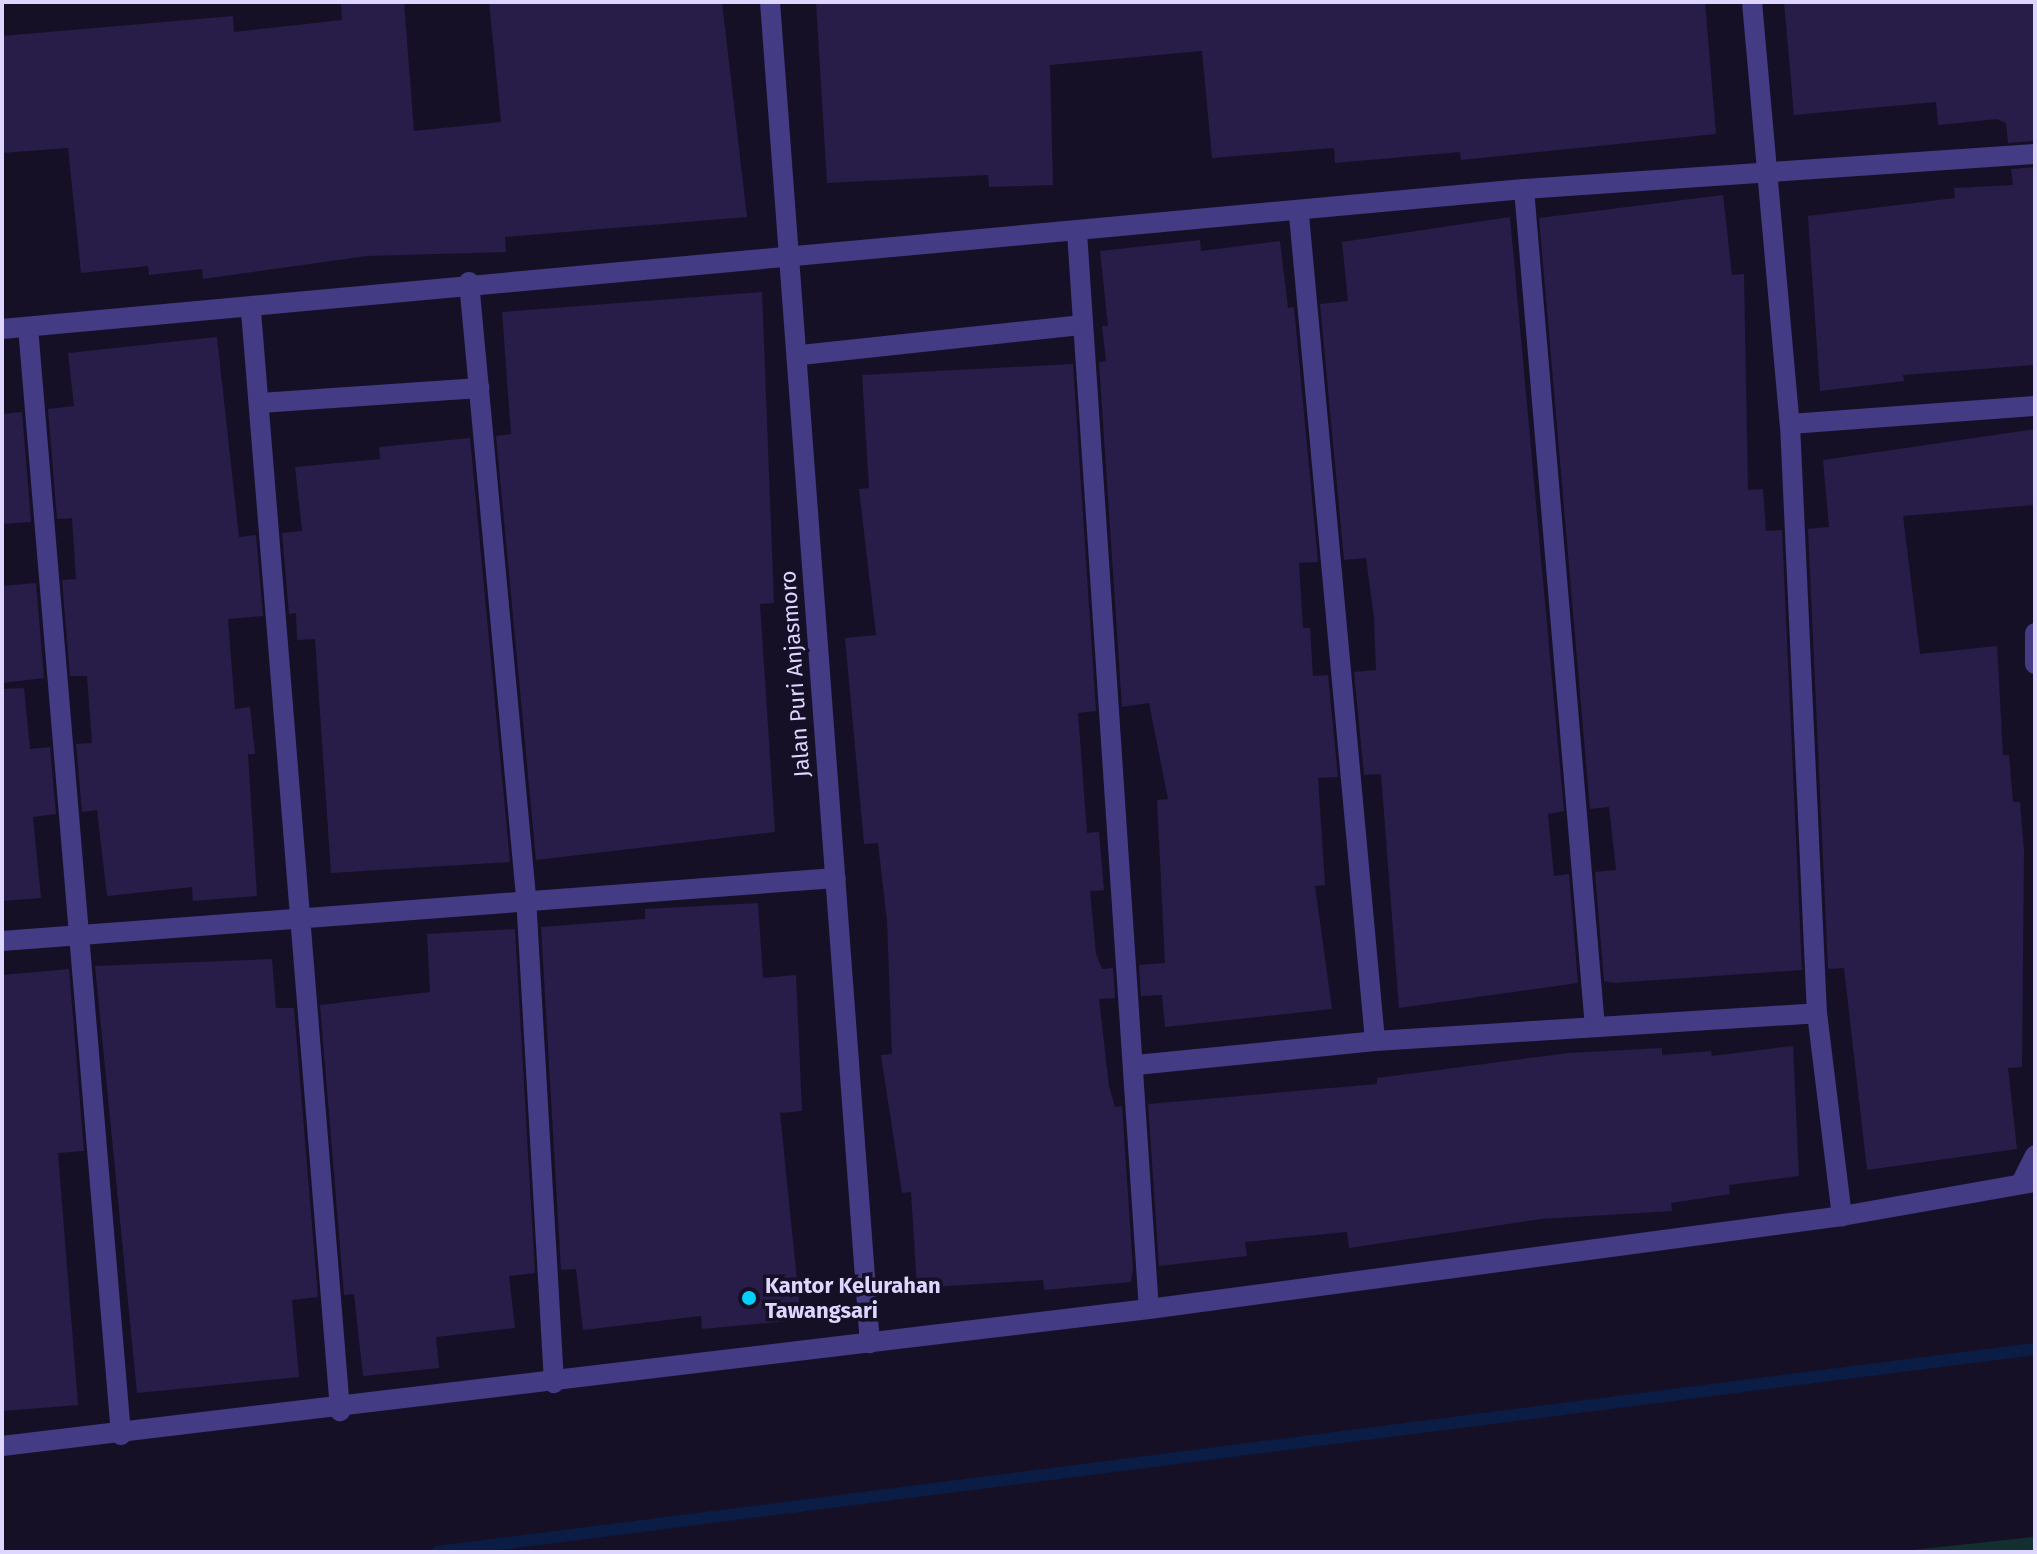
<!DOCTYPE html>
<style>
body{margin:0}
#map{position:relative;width:2037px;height:1554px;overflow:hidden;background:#161027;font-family:"Fira Sans",sans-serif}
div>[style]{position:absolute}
.green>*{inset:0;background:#133031}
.stream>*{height:12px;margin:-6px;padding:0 6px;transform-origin:6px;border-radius:6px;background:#0b1c45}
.building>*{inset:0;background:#281c48}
.minor>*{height:20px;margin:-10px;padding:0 10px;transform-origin:10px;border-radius:10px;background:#443b85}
.dots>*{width:22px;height:22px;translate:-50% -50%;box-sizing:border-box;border:4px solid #161027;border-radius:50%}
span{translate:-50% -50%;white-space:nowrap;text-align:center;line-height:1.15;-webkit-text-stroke:7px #161027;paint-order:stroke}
.street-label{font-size:22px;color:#ded6ff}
.poi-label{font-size:22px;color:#ded6ff;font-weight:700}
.left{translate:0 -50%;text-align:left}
.frame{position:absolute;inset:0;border:4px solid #ded6ff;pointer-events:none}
</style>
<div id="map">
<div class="green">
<div style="clip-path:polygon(2035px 1537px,2035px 1552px,1894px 1552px)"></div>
</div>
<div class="stream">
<div style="left:437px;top:1552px;width:1611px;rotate:-7.24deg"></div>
</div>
<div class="building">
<div style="clip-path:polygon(404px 2px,414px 131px,501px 122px,489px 2px,722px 2px,747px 217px,505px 237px,506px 252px,367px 256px,203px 279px,202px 269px,149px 275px,148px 266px,81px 273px,68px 148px,2px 153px,2px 36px,233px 16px,234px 32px,342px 20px,341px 4px)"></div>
<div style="clip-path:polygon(816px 2px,1705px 2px,1716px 134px,1461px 160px,1460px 152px,1335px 163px,1334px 148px,1212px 158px,1202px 51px,1050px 65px,1053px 185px,989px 187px,988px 175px,827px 183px)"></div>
<div style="clip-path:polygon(1784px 2px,2035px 2px,2035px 141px,2008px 143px,2006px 123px,1997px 119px,1938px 125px,1936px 102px,1794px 115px)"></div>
<div style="clip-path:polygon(2035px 167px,2035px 365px,1903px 375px,1904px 381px,1820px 391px,1808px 216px,1955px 198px,1954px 188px,2013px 185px,2011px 169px)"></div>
<div style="clip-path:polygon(1723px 195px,1732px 275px,1744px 274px,1748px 490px,1763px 489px,1766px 531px,1782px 530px,1802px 970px,1614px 983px,1604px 981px,1595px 872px,1616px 870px,1609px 807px,1590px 809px,1539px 218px)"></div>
<div style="clip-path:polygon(1510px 217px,1564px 811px,1548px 814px,1554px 876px,1569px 874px,1578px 983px,1399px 1008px,1381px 774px,1364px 775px,1354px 672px,1376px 670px,1374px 618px,1366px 558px,1344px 560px,1320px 304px,1348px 301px,1342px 242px)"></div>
<div style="clip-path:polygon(1200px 240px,1201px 251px,1280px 241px,1288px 308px,1294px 307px,1318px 562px,1299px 563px,1303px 628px,1310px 628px,1313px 676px,1328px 675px,1338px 777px,1318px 778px,1325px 885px,1315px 886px,1332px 1009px,1165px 1027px,1162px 995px,1141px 996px,1139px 965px,1165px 963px,1157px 800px,1168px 799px,1149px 703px,1122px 707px,1099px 362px,1106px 361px,1102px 326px,1108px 326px,1100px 251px)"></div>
<div style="clip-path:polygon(762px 292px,774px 603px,760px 604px,775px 832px,536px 860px,496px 436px,511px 434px,502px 312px)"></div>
<div style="clip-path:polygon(217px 337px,239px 537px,256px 535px,263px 616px,228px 619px,235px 709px,250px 707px,255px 754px,248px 754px,257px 896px,193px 901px,192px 887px,107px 896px,97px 810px,82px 812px,76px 744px,92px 743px,87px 676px,70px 676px,62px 580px,76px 579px,72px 518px,57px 519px,48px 409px,74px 406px,68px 353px)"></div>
<div style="clip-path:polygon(1073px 364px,1096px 711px,1078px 713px,1087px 833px,1099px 832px,1104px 890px,1090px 891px,1096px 954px,1102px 969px,1113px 968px,1115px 998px,1099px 999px,1109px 1086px,1115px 1107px,1122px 1106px,1133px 1269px,1131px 1282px,1044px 1290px,1043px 1280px,917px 1288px,911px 1192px,902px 1193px,881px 1055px,892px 1054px,887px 921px,878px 843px,864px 844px,845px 638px,876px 635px,859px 489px,869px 488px,862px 375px)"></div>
<div style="clip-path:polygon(22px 412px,31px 522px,2px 524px,2px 414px)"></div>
<div style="clip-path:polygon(2035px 429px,2035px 505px,1903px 516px,1920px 654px,1997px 646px,2003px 755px,2009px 755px,2013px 802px,2020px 802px,2024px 851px,2022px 1067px,2008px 1068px,2017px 1149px,1867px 1170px,1844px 968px,1828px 969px,1808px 529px,1829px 527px,1823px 460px)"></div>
<div style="clip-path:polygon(470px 438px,510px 862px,331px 873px,315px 639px,297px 640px,296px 613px,289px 614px,282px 533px,302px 531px,295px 467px,380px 459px,379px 447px)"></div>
<div style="clip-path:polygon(36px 583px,44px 678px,2px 683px,2px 586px)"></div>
<div style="clip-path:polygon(24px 688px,30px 749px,50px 747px,56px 814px,33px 817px,41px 898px,2px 901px,2px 689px)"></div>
<div style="clip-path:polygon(758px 903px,763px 978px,796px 975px,802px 1111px,780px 1113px,801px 1320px,702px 1329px,701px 1316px,583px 1330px,576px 1269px,561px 1270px,541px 927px,645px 919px,645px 909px)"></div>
<div style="clip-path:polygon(515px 929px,535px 1273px,509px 1276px,515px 1328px,436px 1337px,439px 1368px,363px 1376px,354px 1294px,344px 1295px,320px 1005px,430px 992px,427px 934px)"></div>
<div style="clip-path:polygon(272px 959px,276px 1008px,294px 1008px,318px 1297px,292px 1300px,299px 1377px,137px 1393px,95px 966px)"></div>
<div style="clip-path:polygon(69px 969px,84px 1151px,58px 1153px,78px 1405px,2px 1411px,2px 975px)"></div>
<div style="clip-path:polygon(1793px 1046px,1799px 1176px,1729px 1185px,1730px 1194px,1671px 1203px,1672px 1211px,1541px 1219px,1349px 1248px,1347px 1232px,1245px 1242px,1247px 1256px,1159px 1266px,1148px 1104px,1377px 1084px,1377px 1078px,1568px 1053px,1662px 1048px,1662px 1055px,1711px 1051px,1712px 1056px)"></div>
</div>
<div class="minor">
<div style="left:770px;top:2px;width:1345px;rotate:85.74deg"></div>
<div style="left:1752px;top:2px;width:424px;rotate:84.9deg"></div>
<div style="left:1790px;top:424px;width:590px;rotate:87.38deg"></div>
<div style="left:1817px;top:1013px;width:205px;rotate:83deg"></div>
<div style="left:1524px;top:189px;width:841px;rotate:85.16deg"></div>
<div style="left:1299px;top:215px;width:829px;rotate:84.74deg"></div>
<div style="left:1077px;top:232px;width:1079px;rotate:86.18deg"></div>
<div style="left:469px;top:282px;width:618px;rotate:84.7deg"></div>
<div style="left:526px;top:897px;width:487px;rotate:86.7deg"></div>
<div style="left:251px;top:311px;width:1104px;rotate:85.37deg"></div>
<div style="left:28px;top:327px;width:1112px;rotate:85.2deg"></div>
<div style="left:2px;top:329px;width:1528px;rotate:-5.26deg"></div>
<div style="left:1524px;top:189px;width:512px;rotate:-3.92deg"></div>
<div style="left:801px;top:355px;width:281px;rotate:-6.1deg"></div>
<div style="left:260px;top:403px;width:220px;rotate:-3.9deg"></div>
<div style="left:1790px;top:424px;width:246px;rotate:-4.2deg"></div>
<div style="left:2035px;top:633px;width:31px;rotate:90deg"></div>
<div style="left:2px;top:941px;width:836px;rotate:-4.32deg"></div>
<div style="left:1136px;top:1065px;width:240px;rotate:-5.7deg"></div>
<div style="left:1375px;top:1041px;width:443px;rotate:-3.6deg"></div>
<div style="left:2021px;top:1183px;width:31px;rotate:-63deg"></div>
<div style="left:2px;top:1446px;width:1155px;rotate:-6.81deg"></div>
<div style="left:1149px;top:1309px;width:699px;rotate:-7.64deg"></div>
<div style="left:1842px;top:1216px;width:196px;rotate:-10deg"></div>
</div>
<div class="dots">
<div style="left:749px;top:1298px;background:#05d0fc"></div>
</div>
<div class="street-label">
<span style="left:795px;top:674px;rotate:-94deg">Jalan Puri Anjasmoro</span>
</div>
<div class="poi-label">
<span class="left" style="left:765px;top:1298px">Kantor Kelurahan<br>Tawangsari</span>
</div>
<div class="frame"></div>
</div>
